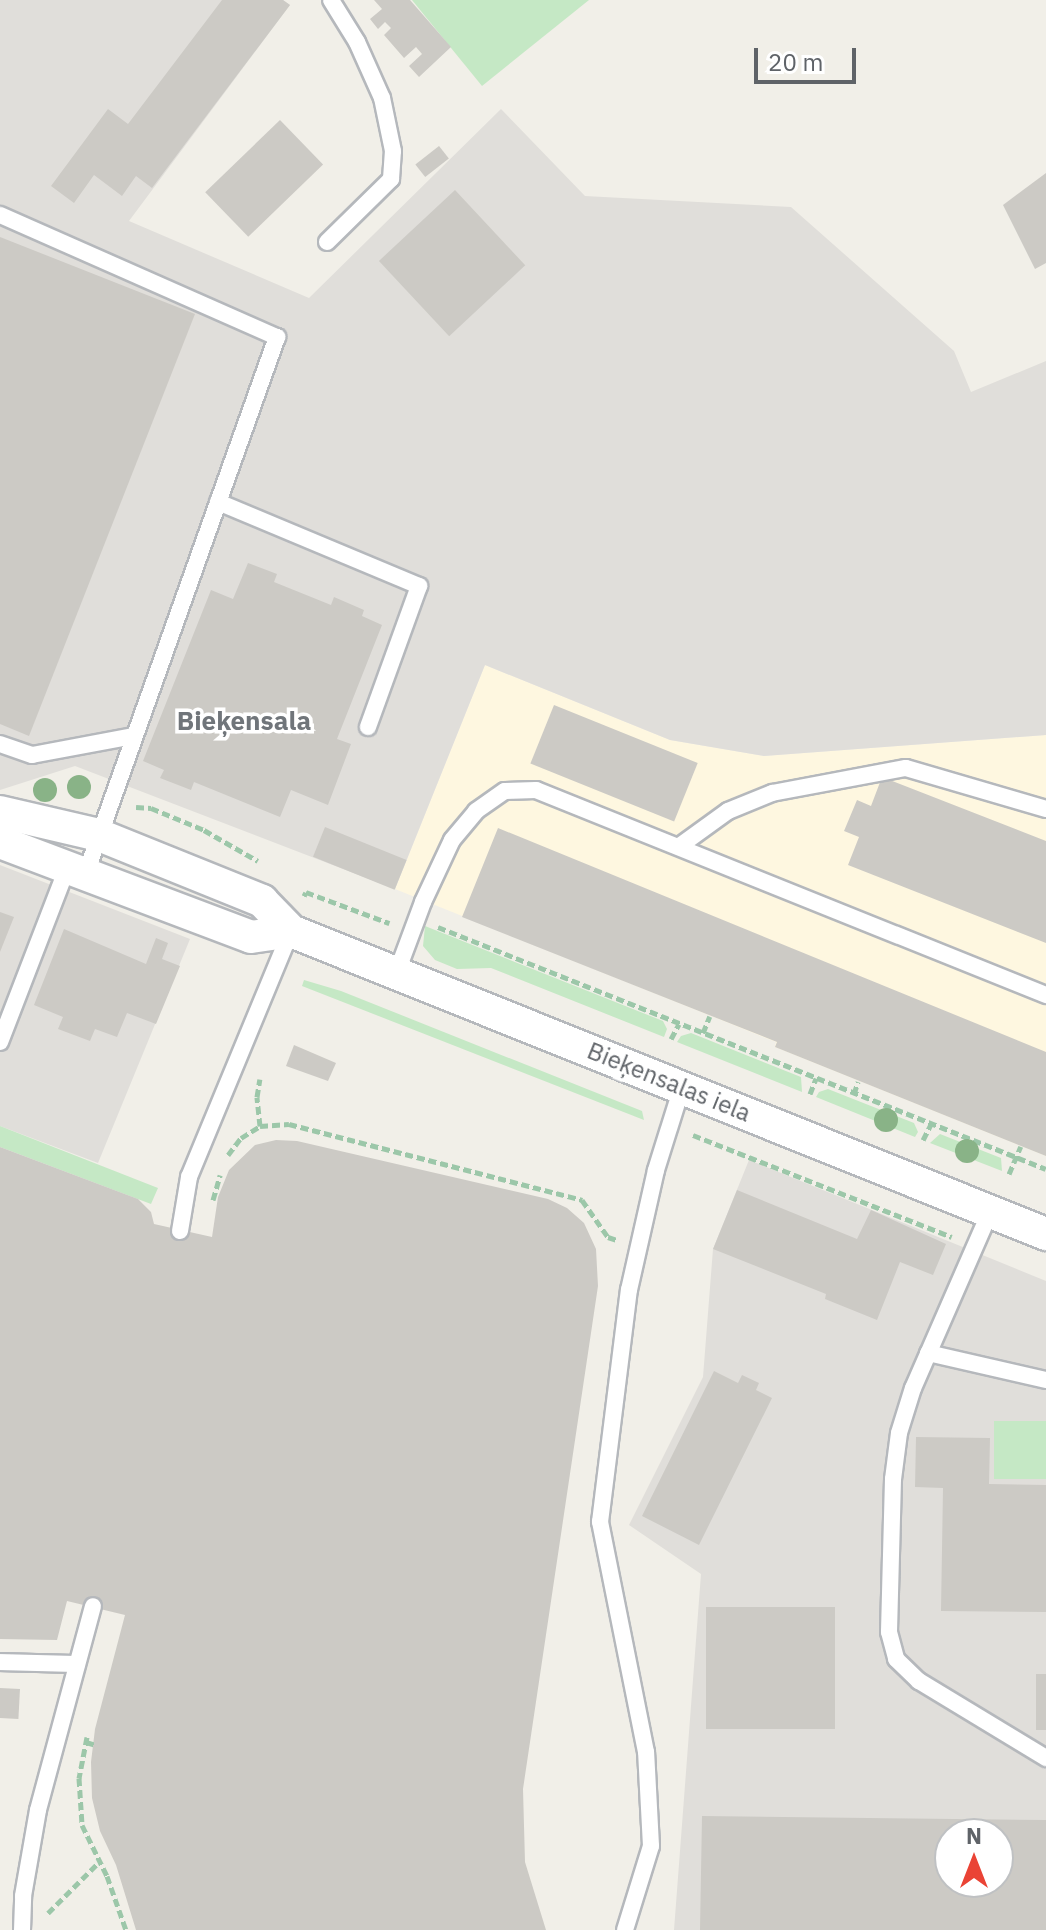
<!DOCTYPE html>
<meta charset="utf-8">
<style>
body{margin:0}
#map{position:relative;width:1046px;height:1930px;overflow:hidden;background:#f1efe8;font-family:"IBM Plex Sans",sans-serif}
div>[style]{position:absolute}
.commercial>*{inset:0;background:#fef7e0}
.industrial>*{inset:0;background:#e0deda}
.green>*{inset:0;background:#c5e8c5;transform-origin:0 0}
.building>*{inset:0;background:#cccac5;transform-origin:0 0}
.path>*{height:5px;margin-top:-2.5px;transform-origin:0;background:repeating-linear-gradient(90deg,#9cc7a9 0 8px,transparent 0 12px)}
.roads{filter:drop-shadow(2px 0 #b5b8bc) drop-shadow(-2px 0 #b5b8bc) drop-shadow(0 2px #b5b8bc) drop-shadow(0 -2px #b5b8bc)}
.service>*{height:16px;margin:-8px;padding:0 8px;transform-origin:8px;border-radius:8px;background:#fff}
.minor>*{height:32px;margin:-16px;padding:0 16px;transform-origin:16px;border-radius:16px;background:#fff}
.trees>*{width:24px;height:24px;margin:-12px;border-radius:50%;background:#89b387}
span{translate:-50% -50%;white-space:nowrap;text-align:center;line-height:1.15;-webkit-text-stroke:7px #fff;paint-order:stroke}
.street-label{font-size:24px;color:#5f6368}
.neighbourhood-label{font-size:26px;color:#70757a;font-weight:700}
.north{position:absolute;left:934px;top:1818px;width:80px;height:80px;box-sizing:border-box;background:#fff;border:2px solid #bfc1c3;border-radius:50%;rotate:0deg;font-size:22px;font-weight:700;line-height:32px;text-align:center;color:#5f6368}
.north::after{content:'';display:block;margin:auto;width:28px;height:36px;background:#ea4335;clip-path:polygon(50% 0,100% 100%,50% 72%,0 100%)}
.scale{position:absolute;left:754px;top:48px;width:102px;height:36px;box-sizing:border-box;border:4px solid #5f6368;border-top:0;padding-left:10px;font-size:24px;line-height:28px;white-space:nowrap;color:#5f6368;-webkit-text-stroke:6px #fff;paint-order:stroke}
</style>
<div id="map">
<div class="commercial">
<div style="clip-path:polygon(485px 665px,670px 740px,764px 756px,1046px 735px,1046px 1156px,775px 1047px,776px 1042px,395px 889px)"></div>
</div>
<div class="industrial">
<div style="clip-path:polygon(0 0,283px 0,290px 5px,129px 221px,309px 298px,501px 109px,585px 196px,791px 207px,954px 351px,971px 392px,1046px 361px,1046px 735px,764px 756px,670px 740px,485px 665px,395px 889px,75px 766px,0 790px)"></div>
<div style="clip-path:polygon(0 865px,190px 939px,98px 1163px,0 1126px)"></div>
<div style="clip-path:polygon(evenodd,749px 1160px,1046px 1281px,1046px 1930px,674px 1930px,701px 1574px,629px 1525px,703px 1377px,713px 1249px,749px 1160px,950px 1834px,998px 1834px,998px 1882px,950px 1882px,950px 1834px)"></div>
</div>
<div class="green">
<div style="clip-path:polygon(412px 0,589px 0,482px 86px)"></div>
<div style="clip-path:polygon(425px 926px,663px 1021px,667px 1029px,664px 1037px,491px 968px,457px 969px,435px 960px,423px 946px)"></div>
<div style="clip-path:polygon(304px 980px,341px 991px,642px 1111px,644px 1120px,302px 986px)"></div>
<div style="clip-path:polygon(691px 1033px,801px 1077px,802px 1092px,677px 1042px,681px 1036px)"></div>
<div style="clip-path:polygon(828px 1089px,914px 1123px,918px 1132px,915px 1137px,816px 1097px,819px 1092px)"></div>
<div style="clip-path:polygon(0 1126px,158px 1188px,151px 1204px,0 1147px)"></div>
<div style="clip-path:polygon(940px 1134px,1001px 1158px,1002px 1171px,930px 1143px)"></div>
<div style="left:994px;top:1421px;width:52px;height:58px"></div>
</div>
<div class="building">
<div style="clip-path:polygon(222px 0,283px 0,290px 5px,152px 188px,136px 176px,122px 196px,94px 175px,74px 203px,51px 186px,108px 109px,128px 124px)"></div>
<div style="clip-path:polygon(374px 0,410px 0,451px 47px,419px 77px,409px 66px,422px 54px,416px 47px,404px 58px,384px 35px,391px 28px,385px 22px,378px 29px,370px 19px,382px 9px)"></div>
<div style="left:280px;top:120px;width:62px;height:104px;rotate:46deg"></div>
<div style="left:439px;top:146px;width:16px;height:30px;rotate:52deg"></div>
<div style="clip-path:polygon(1046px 173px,1046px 263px,1035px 269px,1003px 205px)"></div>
<div style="left:455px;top:190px;width:103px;height:104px;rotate:47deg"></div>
<div style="clip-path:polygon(0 237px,195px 314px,29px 736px,0 724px)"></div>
<div style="clip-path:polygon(248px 563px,277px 574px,274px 582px,331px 605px,334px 597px,364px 610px,362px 616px,382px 625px,337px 739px,351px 744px,328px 805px,291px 790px,280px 817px,194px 782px,191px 790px,160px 778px,164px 770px,143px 761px,211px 590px,233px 599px)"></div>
<div style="left:554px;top:705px;width:155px;height:63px;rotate:22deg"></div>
<div style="clip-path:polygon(882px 777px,1046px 841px,1046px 943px,848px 865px,859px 837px,844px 831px,857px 800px,871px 806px)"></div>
<div style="left:325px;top:827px;width:88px;height:32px;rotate:22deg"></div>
<div style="clip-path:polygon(498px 828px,1046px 1052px,1046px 1156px,775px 1047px,777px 1042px,462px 917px)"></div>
<div style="clip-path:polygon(0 912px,14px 917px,0 952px)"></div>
<div style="clip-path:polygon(64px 929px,146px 964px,156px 938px,168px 943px,162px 959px,180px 966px,156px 1024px,127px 1013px,117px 1037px,95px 1029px,90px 1041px,58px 1029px,63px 1017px,34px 1005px)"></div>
<div style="clip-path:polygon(294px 1045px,336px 1063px,328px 1081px,286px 1066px)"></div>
<div style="clip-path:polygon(276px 1140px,297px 1141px,548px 1199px,567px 1208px,584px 1223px,596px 1249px,598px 1286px,523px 1789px,525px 1862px,546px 1930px,136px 1930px,116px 1865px,100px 1831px,92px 1798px,91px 1762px,95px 1729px,125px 1615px,67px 1601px,57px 1640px,0 1639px,0 1147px,138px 1199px,151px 1212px,154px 1224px,212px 1237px,218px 1197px,229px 1170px,255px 1145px)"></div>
<div style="clip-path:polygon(737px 1190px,857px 1239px,871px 1210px,946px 1244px,933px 1275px,900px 1262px,877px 1320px,825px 1299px,826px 1294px,713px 1249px)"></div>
<div style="clip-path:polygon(714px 1371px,738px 1383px,742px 1375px,759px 1383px,756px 1390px,772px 1398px,699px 1545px,642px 1516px)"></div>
<div style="clip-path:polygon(916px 1437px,990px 1438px,989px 1484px,1046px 1485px,1046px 1612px,941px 1611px,943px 1488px,915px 1487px)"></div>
<div style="left:706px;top:1607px;width:129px;height:122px"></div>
<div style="left:1036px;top:1674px;width:10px;height:56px"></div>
<div style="left:0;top:1688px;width:20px;height:30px;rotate:3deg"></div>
<div style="clip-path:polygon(evenodd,702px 1816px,1046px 1820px,1046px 1930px,700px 1930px,702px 1816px,950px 1834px,998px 1834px,998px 1882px,950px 1882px,950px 1834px)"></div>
</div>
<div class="path">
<div style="left:136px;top:807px;width:15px;rotate:4deg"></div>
<div style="left:151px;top:808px;width:57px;rotate:22.5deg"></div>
<div style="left:204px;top:830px;width:62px;rotate:29.9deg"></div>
<div style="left:304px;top:896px;width:4px;rotate:-63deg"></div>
<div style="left:306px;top:892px;width:89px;rotate:20.5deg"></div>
<div style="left:438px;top:927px;width:654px;rotate:21.7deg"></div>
<div style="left:703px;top:1033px;width:18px;rotate:-68deg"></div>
<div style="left:671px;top:1039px;width:17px;rotate:-62deg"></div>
<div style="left:810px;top:1094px;width:17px;rotate:-69deg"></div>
<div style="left:854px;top:1094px;width:13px;rotate:-72deg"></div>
<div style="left:260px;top:1126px;width:29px;rotate:-96deg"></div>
<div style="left:257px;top:1097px;width:18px;rotate:-81deg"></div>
<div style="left:693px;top:1135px;width:278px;rotate:21.5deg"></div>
<div style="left:923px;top:1140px;width:18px;rotate:-63deg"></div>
<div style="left:228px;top:1155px;width:21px;rotate:-53deg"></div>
<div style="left:241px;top:1138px;width:22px;rotate:-32deg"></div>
<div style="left:260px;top:1126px;width:29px;rotate:-4deg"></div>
<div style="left:289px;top:1124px;width:303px;rotate:14.5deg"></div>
<div style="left:582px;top:1200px;width:45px;rotate:54.9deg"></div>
<div style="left:608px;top:1237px;width:9px;rotate:18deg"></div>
<div style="left:1009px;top:1174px;width:30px;rotate:-67deg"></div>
<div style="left:213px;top:1200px;width:26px;rotate:-74deg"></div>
<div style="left:87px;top:1737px;width:42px;rotate:101deg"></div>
<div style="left:79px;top:1778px;width:47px;rotate:86.3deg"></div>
<div style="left:82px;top:1825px;width:57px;rotate:63.9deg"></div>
<div style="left:107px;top:1876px;width:57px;rotate:70.6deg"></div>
<div style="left:86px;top:1742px;width:10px;rotate:17deg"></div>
<div style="left:48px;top:1913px;width:74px;rotate:-45deg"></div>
</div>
<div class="roads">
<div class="service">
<div style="left:0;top:215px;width:303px;rotate:23.8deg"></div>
<div style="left:277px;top:337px;width:569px;rotate:109.61deg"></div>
<div style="left:327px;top:242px;width:90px;rotate:-44.5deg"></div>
<div style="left:391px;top:179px;width:28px;rotate:-86deg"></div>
<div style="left:393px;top:151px;width:54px;rotate:-101.7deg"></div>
<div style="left:382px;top:98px;width:61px;rotate:-114.1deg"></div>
<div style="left:357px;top:42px;width:49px;rotate:-121.8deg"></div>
<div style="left:218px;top:502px;width:218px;rotate:22.7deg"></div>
<div style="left:419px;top:586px;width:150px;rotate:109.9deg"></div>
<div style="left:0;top:744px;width:34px;rotate:19deg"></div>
<div style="left:32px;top:755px;width:104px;rotate:-10.6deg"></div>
<div style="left:681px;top:845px;width:58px;rotate:-35.9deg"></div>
<div style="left:728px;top:811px;width:48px;rotate:-22.2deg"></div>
<div style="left:772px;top:793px;width:136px;rotate:-10.6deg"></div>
<div style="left:906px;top:768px;width:146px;rotate:16.3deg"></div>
<div style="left:397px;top:972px;width:75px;rotate:-69.6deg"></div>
<div style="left:423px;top:902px;width:68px;rotate:-64.9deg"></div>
<div style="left:452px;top:840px;width:38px;rotate:-50deg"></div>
<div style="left:476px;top:811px;width:35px;rotate:-35deg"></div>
<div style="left:505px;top:791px;width:31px;rotate:-2deg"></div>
<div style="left:536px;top:790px;width:550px;rotate:21.9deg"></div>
<div style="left:0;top:1042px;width:189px;rotate:-68.9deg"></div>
<div style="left:990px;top:1212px;width:192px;rotate:113.6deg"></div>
<div style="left:913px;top:1388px;width:47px;rotate:107.3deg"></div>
<div style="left:899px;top:1433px;width:46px;rotate:97.4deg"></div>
<div style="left:893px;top:1479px;width:153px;rotate:91.5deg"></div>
<div style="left:889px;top:1632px;width:28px;rotate:75deg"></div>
<div style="left:896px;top:1659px;width:32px;rotate:44deg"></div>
<div style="left:919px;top:1681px;width:149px;rotate:31.2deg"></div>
<div style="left:180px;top:1231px;width:55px;rotate:-80.5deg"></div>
<div style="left:189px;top:1177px;width:266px;rotate:-67.5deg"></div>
<div style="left:928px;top:1353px;width:121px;rotate:12.9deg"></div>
<div style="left:0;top:1662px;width:77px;rotate:1.5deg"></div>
<div style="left:22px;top:1930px;width:34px;rotate:-88deg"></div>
<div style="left:23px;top:1896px;width:87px;rotate:-80.1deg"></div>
<div style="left:38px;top:1810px;width:211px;rotate:-74.9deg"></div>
<div style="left:625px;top:1930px;width:88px;rotate:-72.8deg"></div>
<div style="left:651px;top:1846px;width:94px;rotate:-93deg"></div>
<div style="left:646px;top:1752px;width:235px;rotate:-101.3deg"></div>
<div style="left:600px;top:1522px;width:234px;rotate:-82.9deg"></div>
<div style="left:629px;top:1290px;width:123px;rotate:-77.3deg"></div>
<div style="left:656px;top:1170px;width:87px;rotate:-72.6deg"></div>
</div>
<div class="minor">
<div style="left:0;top:812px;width:102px;rotate:13.1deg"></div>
<div style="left:99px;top:835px;width:176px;rotate:22deg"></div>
<div style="left:262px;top:901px;width:42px;rotate:46deg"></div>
<div style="left:291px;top:931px;width:814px;rotate:21.87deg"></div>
<div style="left:0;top:842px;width:268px;rotate:20.7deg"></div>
<div style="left:251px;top:937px;width:40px;rotate:-8.5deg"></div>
</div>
</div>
<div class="trees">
<div style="left:79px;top:787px"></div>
<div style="left:45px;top:790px"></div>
<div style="left:886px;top:1120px"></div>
<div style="left:967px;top:1151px"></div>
</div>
<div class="street-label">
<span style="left:669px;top:1082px;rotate:22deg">Bieķensalas iela</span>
</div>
<div class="neighbourhood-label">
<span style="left:244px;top:721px">Bieķensala</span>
</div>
<div class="north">N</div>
<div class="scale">20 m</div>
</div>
